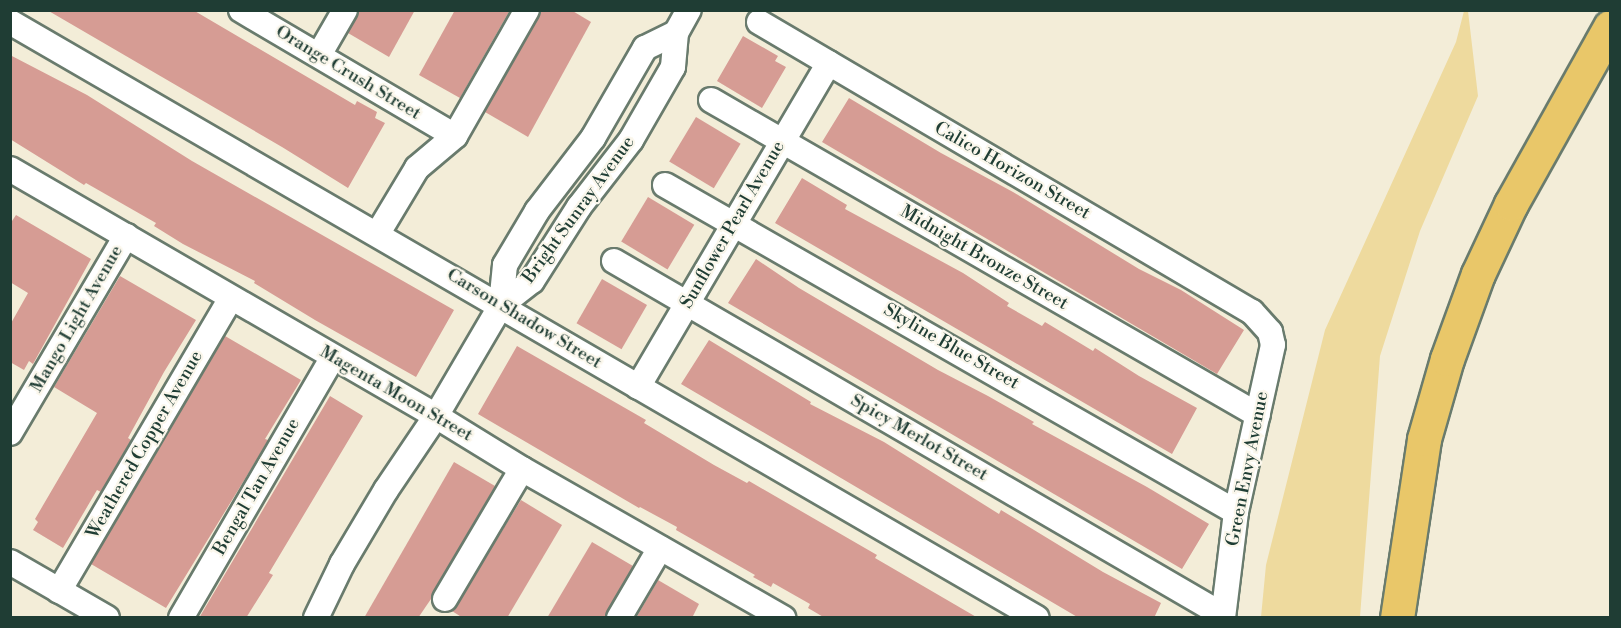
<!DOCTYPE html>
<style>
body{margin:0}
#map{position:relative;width:1621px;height:628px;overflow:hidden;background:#f3edd8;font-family:"Libre Bodoni",serif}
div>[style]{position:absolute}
.sand>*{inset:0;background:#eeda9e}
.building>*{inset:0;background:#d69c94;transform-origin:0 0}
.roads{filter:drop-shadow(2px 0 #697b6d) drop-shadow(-2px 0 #697b6d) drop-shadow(0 2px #697b6d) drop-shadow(0 -2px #697b6d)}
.minor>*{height:24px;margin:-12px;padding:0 12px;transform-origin:12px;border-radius:12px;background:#fff}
.highway>*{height:33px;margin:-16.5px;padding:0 16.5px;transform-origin:16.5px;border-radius:16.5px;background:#e9c769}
span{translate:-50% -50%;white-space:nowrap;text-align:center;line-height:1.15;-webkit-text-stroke:4.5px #fbf7ec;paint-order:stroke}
.street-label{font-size:18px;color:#1f3d34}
.frame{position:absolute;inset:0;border:12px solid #1f3d34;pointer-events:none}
</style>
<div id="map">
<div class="sand">
<div style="clip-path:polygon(1464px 11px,1468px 11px,1478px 96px,1420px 231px,1380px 356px,1360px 617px,1261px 617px,1266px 565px,1325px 330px,1456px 42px)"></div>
</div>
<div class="building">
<div style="clip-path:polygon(47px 10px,193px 10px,355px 105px,357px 101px,377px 112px,375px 118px,385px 123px,348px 188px,282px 147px)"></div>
<div style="clip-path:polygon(359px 10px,415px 10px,389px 57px,348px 33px)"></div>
<div style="clip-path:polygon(455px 10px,510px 10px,460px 98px,419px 75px)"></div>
<div style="clip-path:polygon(541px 10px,571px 10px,591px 22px,528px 137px,485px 112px)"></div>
<div style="clip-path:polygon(743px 36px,778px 56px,775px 61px,786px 67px,762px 108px,717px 81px)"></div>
<div style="clip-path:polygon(10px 55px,87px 95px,192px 161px,454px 310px,416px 377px,315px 320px,254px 283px,255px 281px,183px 244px,154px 226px,156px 223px,86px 183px,84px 185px,10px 139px)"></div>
<div style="clip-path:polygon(849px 98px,941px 153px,1013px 192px,1139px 269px,1181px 290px,1244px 330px,1217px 374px,822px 142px)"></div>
<div style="left:696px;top:117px;width:52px;height:52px;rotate:31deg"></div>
<div style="clip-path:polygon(802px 178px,847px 205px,845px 209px,963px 273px,1009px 303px,1007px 306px,1042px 326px,1045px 322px,1093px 351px,1095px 348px,1139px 376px,1197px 408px,1172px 454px,775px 223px)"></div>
<div style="left:648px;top:197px;width:54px;height:52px;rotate:31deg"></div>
<div style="clip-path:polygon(16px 215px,91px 259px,33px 364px,29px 361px,24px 370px,10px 362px,10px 325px,28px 293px,10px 282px,10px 224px)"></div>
<div style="clip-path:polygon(756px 259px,799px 288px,938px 370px,988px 396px,1034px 422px,1032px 424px,1147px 487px,1209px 524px,1182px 569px,728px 303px)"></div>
<div style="clip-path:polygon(120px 276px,196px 320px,164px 372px,128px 438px,131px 440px,101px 492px,97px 490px,63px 548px,33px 530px,38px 522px,35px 519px,97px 413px,54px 387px)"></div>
<div style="left:602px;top:279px;width:52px;height:51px;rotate:30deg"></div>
<div style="clip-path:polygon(225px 336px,301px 380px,265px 439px,268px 440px,251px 469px,166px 608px,91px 564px)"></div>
<div style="clip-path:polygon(709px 340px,811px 402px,810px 404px,884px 442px,999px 514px,1001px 510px,1103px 572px,1161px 603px,1154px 618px,1079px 618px,681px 384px)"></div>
<div style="clip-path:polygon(517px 346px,646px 420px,644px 423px,714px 465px,747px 483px,749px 481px,877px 555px,875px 558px,978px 618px,825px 618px,808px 608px,810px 604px,773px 583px,771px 587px,753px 577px,755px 575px,676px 530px,677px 527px,640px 507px,639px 508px,478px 414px)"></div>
<div style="clip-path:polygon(330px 396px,363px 416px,269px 573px,273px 575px,246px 618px,199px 618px)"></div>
<div style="clip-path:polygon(454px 462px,495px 486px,431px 599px,418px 618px,364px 618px)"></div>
<div style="clip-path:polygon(521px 500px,562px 525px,507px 618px,463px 618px,452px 611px)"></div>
<div style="clip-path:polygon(592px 542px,633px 566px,605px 618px,547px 618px)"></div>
<div style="clip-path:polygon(658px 580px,699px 604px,692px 618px,636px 618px)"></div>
</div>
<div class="roads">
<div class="minor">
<div style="left:241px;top:10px;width:248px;rotate:30.5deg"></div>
<div style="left:10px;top:22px;width:1187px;rotate:30.13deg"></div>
<div style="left:759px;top:22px;width:572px;rotate:30.47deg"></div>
<div style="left:1252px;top:312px;width:27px;rotate:48deg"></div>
<div style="left:1270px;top:332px;width:13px;rotate:77deg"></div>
<div style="left:1273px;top:345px;width:171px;rotate:102.5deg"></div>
<div style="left:1236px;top:512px;width:107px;rotate:97deg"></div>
<div style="left:319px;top:55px;width:52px;rotate:-60deg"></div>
<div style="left:711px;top:100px;width:631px;rotate:29.94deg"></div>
<div style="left:10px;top:169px;width:492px;rotate:30.1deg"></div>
<div style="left:436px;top:416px;width:101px;rotate:31.6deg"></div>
<div style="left:522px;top:469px;width:301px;rotate:29.7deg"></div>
<div style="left:665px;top:185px;width:658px;rotate:29.8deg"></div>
<div style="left:378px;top:233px;width:76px;rotate:-59deg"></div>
<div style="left:417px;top:168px;width:50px;rotate:-40.1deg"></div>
<div style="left:455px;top:136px;width:145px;rotate:-60.3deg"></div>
<div style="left:614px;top:261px;width:704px;rotate:30.17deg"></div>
<div style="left:501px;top:305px;width:40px;rotate:-84.3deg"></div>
<div style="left:505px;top:265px;width:63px;rotate:-59.3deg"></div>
<div style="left:537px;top:211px;width:92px;rotate:-52.5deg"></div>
<div style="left:593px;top:138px;width:104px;rotate:-60deg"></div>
<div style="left:645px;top:48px;width:34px;rotate:-26deg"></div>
<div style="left:638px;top:387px;width:376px;rotate:-59.5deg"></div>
<div style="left:10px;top:433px;width:229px;rotate:-59.5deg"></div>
<div style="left:10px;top:562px;width:112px;rotate:30deg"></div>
<div style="left:59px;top:591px;width:338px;rotate:-59.6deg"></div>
<div style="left:445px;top:599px;width:151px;rotate:-59.4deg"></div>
<div style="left:181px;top:618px;width:302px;rotate:-59.8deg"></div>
<div style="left:316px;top:618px;width:60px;rotate:-64.3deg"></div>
<div style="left:342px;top:564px;width:86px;rotate:-59.3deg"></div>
<div style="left:386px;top:490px;width:89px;rotate:-56deg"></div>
<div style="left:436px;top:416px;width:129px;rotate:-59.6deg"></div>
<div style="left:501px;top:305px;width:39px;rotate:-38deg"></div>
<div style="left:532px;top:281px;width:88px;rotate:-57.6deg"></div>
<div style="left:579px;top:207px;width:85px;rotate:-52.2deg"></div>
<div style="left:631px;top:140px;width:84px;rotate:-60.1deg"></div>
<div style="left:673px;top:67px;width:34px;rotate:-85deg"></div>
<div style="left:676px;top:33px;width:26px;rotate:-61deg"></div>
<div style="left:619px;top:618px;width:81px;rotate:-59.6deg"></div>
</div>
<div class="highway">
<div style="left:1397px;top:618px;width:181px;rotate:-81.4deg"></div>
<div style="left:1424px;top:439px;width:83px;rotate:-74deg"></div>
<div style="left:1447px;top:359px;width:90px;rotate:-70deg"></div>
<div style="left:1478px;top:274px;width:77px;rotate:-64.8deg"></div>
<div style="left:1511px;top:204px;width:203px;rotate:-60.8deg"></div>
</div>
</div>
<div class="street-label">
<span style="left:348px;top:73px;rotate:31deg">Orange Crush Street</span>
<span style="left:1012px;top:171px;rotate:30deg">Calico Horizon Street</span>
<span style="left:579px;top:210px;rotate:-54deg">Bright Sunray Avenue</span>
<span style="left:733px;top:225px;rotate:-60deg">Sunflower Pearl Avenue</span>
<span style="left:984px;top:258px;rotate:30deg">Midnight Bronze Street</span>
<span style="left:77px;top:319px;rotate:-60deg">Mango Light Avenue</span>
<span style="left:524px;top:319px;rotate:31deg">Carson Shadow Street</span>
<span style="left:951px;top:347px;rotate:30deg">Skyline Blue Street</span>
<span style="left:396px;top:394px;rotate:30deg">Magenta Moon Street</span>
<span style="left:919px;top:438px;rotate:30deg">Spicy Merlot Street</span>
<span style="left:145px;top:445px;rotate:-60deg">Weathered Copper Avenue</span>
<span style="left:1248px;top:469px;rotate:-79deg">Green Envy Avenue</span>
<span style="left:257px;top:487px;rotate:-60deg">Bengal Tan Avenue</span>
</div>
<div class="frame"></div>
</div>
